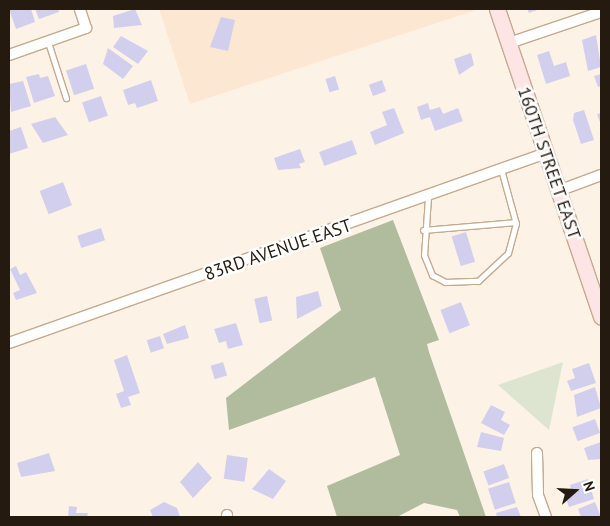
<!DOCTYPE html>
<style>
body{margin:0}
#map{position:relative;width:610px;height:526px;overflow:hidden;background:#fdf2e6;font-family:"PT Sans",sans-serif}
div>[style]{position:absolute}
.built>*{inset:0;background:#fbe7d2}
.green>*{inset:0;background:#dde5d0}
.forest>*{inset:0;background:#b1bc9f}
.building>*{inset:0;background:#d2cfee;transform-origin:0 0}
.roads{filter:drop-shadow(1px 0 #c5aa8e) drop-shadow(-1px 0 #c5aa8e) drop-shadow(0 1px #c5aa8e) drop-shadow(0 -1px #c5aa8e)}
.lane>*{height:5px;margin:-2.5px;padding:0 2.5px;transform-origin:2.5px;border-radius:2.5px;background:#fff}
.street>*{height:10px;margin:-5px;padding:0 5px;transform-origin:5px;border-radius:5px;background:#fff}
.secondary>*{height:15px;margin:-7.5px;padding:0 7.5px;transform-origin:7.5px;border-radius:7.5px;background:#fde5e6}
span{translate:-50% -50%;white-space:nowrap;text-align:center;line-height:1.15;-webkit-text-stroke:5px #fff;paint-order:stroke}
.street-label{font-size:18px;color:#241a0f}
.frame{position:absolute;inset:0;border:10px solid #241a0f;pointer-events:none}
.north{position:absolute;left:550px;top:466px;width:50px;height:50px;-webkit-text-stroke:4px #fff;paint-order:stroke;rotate:71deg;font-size:14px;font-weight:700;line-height:20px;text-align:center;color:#241a0f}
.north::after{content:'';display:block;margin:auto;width:18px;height:22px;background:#241a0f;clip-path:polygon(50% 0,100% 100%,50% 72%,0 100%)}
</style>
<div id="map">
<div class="built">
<div style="clip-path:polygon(159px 9px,475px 9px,476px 10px,190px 104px)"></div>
</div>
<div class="green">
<div style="clip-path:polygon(563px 362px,549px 430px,498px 385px)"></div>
</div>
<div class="forest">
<div style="clip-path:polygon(393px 220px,439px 340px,427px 344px,429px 352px,486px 517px,460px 517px,457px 510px,424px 503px,397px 517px,337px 517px,327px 486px,400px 455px,375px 377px,229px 430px,226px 398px,341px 310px,320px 248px)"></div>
</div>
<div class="building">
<div style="clip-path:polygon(9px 9px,31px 9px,35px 22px,16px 29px)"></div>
<div style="clip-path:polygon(35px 9px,58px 9px,59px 12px,39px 19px)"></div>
<div style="clip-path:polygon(135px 9px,142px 25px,114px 28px,113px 16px)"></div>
<div style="clip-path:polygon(527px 9px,540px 9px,529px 13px)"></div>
<div style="clip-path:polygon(221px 17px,235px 20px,228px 51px,210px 47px)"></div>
<div style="clip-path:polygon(596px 35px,601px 67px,588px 71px,582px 40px)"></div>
<div style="clip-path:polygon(121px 36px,148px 51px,138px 64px,113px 47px)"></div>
<div style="clip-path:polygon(108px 48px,133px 66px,123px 79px,103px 64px)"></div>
<div style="clip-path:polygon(549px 51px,554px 66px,566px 62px,570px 76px,546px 84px,537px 55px)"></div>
<div style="clip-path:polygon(471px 53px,474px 65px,459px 75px,454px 59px)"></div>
<div style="left:86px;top:64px;width:26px;height:21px;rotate:72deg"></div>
<div style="clip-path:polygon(39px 74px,40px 78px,48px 76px,55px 96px,34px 103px,26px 77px)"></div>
<div style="clip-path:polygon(601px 74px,601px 86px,598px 87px,594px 76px)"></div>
<div style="left:335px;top:76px;width:14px;height:10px;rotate:73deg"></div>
<div style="clip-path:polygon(151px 80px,158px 101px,137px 108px,135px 103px,128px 105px,123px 90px)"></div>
<div style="left:382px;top:80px;width:12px;height:14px;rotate:70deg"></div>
<div style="clip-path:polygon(23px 81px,31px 106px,11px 112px,9px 84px)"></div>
<div style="left:101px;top:96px;width:21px;height:20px;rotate:71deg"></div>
<div style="clip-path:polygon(428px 103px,430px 110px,440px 107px,443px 114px,458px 108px,463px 121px,435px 131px,430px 117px,421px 120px,417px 107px)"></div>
<div style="clip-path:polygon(394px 108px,404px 133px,375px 145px,370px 132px,387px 125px,382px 112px)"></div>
<div style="clip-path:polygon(584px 110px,594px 140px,581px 144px,573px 120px,574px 113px)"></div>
<div style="clip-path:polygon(601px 113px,601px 125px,597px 114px)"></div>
<div style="clip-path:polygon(55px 117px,68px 135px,43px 143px,31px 124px)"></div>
<div style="clip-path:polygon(21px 127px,28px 148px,9px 154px,9px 131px)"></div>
<div style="left:352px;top:140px;width:15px;height:35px;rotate:70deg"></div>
<div style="clip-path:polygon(300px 149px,305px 162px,299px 164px,301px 168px,278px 170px,274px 158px)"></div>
<div style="left:63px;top:182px;width:25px;height:25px;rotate:69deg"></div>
<div style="left:101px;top:228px;width:13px;height:25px;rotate:72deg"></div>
<div style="left:466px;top:232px;width:31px;height:15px;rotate:73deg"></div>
<div style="clip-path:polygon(16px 266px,20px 275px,26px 272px,37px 293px,16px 300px,13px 293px,20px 290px,10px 269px)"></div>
<div style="clip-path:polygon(318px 291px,322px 306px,297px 319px,296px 297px)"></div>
<div style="left:267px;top:296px;width:25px;height:13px;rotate:78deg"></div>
<div style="left:461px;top:302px;width:25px;height:22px;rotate:69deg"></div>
<div style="clip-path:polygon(236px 323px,243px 345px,228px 349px,226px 341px,219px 343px,214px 329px)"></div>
<div style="clip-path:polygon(185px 325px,189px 338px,167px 344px,163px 334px)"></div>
<div style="left:160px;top:336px;width:13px;height:14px;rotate:72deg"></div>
<div style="clip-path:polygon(127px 355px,140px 393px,128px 397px,131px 405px,121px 408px,116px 394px,124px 391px,114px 360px)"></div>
<div style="left:223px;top:362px;width:14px;height:13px;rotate:73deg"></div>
<div style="clip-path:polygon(589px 363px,596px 383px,571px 391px,567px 381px,575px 378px,572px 369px)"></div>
<div style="clip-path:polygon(595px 387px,601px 408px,577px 417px,574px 395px)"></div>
<div style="clip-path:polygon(491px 405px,505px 412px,501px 420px,510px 425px,504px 435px,481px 423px)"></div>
<div style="left:595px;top:419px;width:15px;height:24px;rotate:70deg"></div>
<div style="clip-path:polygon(481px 432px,504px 438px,501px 451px,477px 447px)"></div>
<div style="clip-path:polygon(601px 442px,601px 459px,588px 460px,584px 448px)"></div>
<div style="clip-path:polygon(49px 453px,55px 471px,21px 477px,17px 463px)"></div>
<div style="left:227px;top:455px;width:21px;height:24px;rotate:8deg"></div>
<div style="clip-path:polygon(198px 462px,212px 478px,193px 498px,180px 482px)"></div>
<div style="left:504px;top:464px;width:15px;height:22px;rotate:70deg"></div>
<div style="clip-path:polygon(269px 469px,286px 481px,273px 499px,252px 489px)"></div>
<div style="clip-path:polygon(588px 479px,594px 499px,569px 507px,565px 496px,572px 493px,570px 485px)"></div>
<div style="left:509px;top:482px;width:22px;height:22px;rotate:72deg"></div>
<div style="clip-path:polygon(164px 502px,177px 508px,180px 517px,153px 517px,150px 510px)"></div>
<div style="clip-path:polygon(595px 502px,601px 517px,581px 517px,578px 509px)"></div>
<div style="clip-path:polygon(69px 506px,77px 507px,76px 513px,88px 513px,87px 517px,68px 517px)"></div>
<div style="clip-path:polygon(517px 507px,521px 517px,497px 517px,496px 513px)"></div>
</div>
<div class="roads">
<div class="lane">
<div style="left:48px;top:42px;width:59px;rotate:72.2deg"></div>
<div style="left:428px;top:197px;width:58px;rotate:93.9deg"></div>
<div style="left:424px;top:255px;width:22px;rotate:68deg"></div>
<div style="left:432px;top:275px;width:15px;rotate:28deg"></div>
<div style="left:445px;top:282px;width:33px;rotate:-2deg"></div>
<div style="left:478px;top:281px;width:41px;rotate:-43deg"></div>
<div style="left:508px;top:253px;width:30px;rotate:-75deg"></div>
<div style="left:516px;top:224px;width:57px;rotate:-105.3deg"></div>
<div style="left:423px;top:230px;width:93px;rotate:-4.9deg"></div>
</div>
<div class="street">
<div style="left:509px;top:43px;width:97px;rotate:-18.6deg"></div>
<div style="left:9px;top:55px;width:82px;rotate:-19.3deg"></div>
<div style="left:86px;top:28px;width:20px;rotate:-108deg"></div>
<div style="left:558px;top:191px;width:46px;rotate:-20.4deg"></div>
<div style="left:9px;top:343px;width:570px;rotate:-19.48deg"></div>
<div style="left:537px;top:453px;width:42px;rotate:88.6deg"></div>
<div style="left:538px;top:495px;width:23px;rotate:70deg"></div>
<div style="left:227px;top:515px;width:2px;rotate:90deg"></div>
</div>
<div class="secondary">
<div style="left:497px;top:9px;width:325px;rotate:71.3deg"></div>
</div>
</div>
<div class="street-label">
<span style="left:549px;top:163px;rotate:71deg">160TH STREET EAST</span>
<span style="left:278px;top:250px;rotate:-19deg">83RD AVENUE EAST</span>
</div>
<div class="frame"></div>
<div class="north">N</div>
</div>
